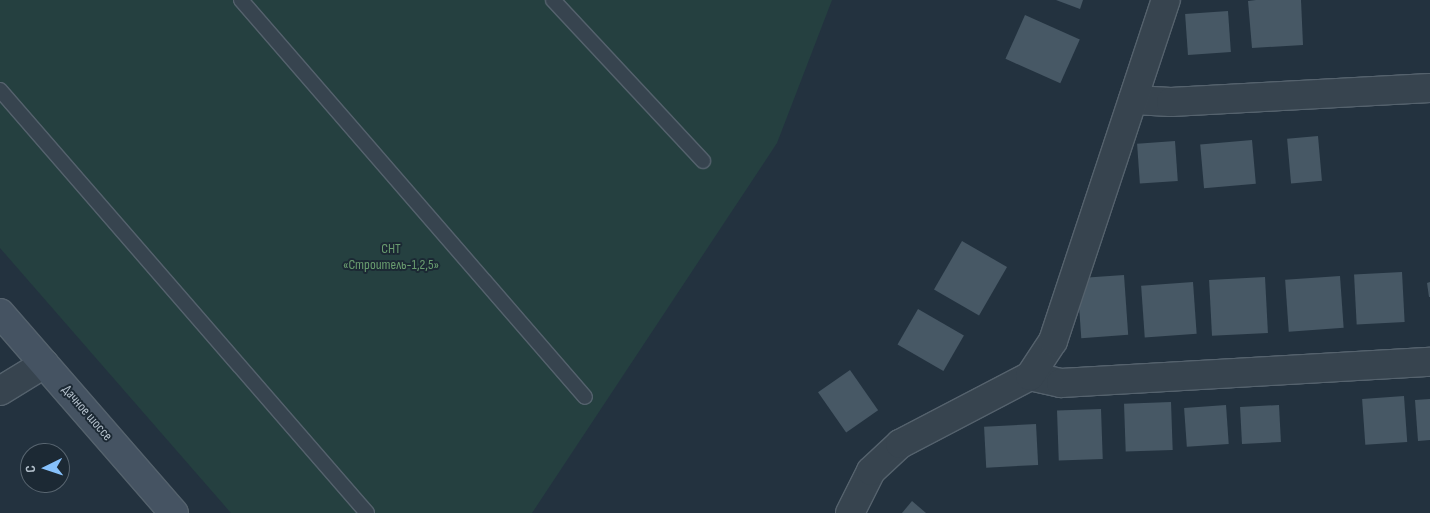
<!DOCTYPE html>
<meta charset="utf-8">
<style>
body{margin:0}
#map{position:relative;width:1430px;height:513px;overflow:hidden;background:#23323f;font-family:"Sofia Sans Condensed",sans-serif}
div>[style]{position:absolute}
.green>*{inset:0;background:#254040}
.building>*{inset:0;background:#475865;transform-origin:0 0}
.roads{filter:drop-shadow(1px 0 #55626d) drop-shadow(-1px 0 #55626d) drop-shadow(0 1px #55626d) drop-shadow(0 -1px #55626d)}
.service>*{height:14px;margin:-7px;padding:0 7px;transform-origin:7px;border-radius:7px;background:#37444f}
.minor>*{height:28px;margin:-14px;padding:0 14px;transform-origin:14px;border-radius:14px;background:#37444f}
.secondary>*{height:28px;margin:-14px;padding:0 14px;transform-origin:14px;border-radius:14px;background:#455362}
span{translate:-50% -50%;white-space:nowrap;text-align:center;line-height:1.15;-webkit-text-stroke:4px #1c2934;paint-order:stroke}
.park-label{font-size:14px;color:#699c6f}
.street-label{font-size:14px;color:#b3bfca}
.north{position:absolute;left:20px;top:443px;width:50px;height:50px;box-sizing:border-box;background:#1c2934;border:1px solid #586570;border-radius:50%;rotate:266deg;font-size:14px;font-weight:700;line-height:20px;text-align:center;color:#b3bfca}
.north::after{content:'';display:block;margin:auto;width:18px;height:22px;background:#86c1fc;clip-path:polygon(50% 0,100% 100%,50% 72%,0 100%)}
</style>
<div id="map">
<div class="green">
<div style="clip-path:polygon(0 0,832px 0,777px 143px,532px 513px,231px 513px,0 248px)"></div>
</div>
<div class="building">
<div style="clip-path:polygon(1056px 0,1083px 0,1080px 9px)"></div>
<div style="clip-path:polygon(1256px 0,1301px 0,1303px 45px,1252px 48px,1248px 1px)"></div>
<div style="left:1228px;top:11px;width:41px;height:43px;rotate:86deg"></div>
<div style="left:1025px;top:15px;width:60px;height:48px;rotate:24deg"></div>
<div style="left:1318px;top:136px;width:45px;height:31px;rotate:85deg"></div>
<div style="left:1252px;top:140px;width:44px;height:52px;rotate:85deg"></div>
<div style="left:1175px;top:141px;width:40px;height:38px;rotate:86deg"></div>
<div style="left:962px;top:241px;width:52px;height:56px;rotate:30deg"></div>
<div style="left:1402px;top:272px;width:50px;height:48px;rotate:87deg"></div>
<div style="left:1124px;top:275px;width:60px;height:47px;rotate:86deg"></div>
<div style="left:1340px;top:276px;width:52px;height:55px;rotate:86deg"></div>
<div style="left:1265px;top:277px;width:56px;height:56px;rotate:87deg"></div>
<div style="left:1193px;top:282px;width:52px;height:52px;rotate:86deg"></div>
<div style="clip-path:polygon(1430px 282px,1430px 297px,1429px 297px,1427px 283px)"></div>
<div style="left:918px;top:309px;width:53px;height:41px;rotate:30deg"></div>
<div style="left:850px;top:370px;width:49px;height:39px;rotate:55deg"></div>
<div style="left:1404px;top:396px;width:46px;height:42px;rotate:86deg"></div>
<div style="clip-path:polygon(1430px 399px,1430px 440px,1418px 441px,1415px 400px)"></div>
<div style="left:1171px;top:402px;width:48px;height:47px;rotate:88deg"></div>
<div style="left:1226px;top:405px;width:39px;height:42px;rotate:86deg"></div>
<div style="left:1279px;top:405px;width:37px;height:39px;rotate:87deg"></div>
<div style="left:1101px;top:409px;width:50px;height:44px;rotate:88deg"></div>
<div style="left:1036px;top:424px;width:41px;height:52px;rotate:87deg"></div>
<div style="clip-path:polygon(912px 501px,926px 513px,902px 513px)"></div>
</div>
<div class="roads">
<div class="service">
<div style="left:241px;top:0;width:525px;rotate:49.09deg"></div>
<div style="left:553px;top:0;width:220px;rotate:47deg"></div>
<div style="left:0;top:90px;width:560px;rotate:49.05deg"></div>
</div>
<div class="minor">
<div style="left:1133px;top:100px;width:38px;rotate:3deg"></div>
<div style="left:1171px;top:102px;width:259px;rotate:-3.1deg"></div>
<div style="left:1030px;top:376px;width:32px;rotate:13deg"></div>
<div style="left:1061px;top:383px;width:370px;rotate:-3.3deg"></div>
<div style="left:0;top:391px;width:52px;rotate:-31.5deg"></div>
<div style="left:850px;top:513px;width:47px;rotate:-63.4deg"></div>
<div style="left:871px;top:471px;width:40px;rotate:-43deg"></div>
<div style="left:900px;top:444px;width:147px;rotate:-27.6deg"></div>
<div style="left:1030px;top:376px;width:42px;rotate:-56.7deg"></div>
<div style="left:1053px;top:341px;width:359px;rotate:-71.7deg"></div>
</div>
<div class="secondary">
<div style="left:0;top:313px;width:265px;rotate:49deg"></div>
</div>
</div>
<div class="park-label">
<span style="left:391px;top:257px">СНТ<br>«Строитель-1,2,5»</span>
</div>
<div class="street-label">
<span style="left:87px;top:413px;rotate:49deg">Дачное шоссе</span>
</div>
<div class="north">С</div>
</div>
